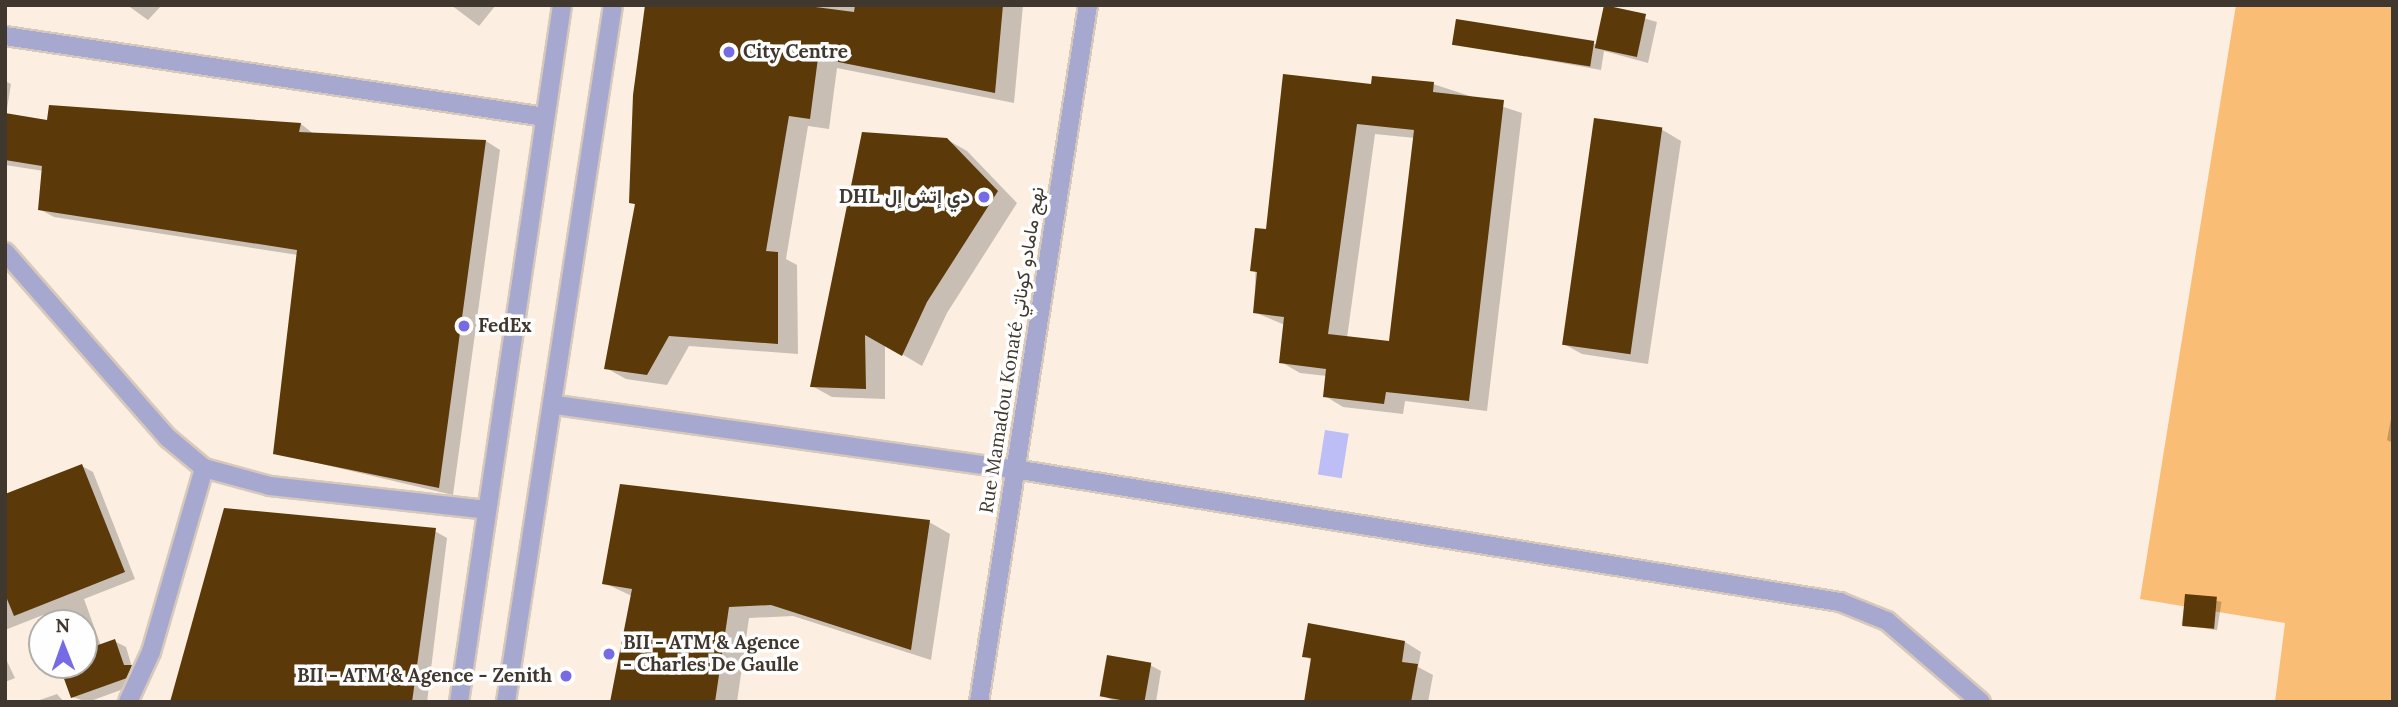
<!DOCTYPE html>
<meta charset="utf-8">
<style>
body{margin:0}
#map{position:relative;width:2398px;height:707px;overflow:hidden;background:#fceee0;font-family:Lora,Vazirmatn,serif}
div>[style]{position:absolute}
.green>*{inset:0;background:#f9bd76}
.water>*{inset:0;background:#bdbef5;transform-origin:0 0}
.shadow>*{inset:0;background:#0003;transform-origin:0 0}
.building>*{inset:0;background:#5b3908;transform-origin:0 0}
.roads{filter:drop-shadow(2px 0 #d6c9bc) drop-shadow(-2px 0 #d6c9bc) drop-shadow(0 2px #d6c9bc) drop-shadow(0 -2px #d6c9bc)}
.minor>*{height:18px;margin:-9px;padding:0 9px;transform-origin:9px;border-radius:9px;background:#a7a8d0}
.dots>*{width:19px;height:19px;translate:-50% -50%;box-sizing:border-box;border:4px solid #fefefe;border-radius:50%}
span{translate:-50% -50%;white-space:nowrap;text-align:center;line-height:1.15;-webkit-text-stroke:7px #fefefe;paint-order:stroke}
.poi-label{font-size:19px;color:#40372e;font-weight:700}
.left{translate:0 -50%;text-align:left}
.right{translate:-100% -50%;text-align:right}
.street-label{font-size:19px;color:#40372e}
.frame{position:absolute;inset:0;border:7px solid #40372e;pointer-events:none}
.north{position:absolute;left:28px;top:609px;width:70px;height:70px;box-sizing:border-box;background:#fefefe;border:2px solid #b2aeab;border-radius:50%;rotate:359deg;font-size:19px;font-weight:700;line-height:28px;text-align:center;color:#40372e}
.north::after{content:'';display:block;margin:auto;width:24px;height:32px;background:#766ae5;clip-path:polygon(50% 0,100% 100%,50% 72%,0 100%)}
</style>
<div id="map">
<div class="green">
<div style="clip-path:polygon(2236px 5px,2393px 5px,2393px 702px,2275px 702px,2285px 623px,2140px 599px)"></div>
</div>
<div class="water">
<div style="left:1325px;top:430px;width:24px;height:45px;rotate:9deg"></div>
</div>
<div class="shadow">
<div style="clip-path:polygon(127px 5px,162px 5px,148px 20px)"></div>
<div style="clip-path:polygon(451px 5px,496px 5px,479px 26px)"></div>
<div style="clip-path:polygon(647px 5px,1023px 5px,1014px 103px,837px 68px,829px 129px,808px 126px,786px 259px,797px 265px,798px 354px,689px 346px,667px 385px,626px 379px,606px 368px,636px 205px,631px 202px)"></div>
<div style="clip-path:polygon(1606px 7px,1657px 22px,1648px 63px,1604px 51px,1601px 70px,1455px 44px,1597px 44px)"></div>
<div style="clip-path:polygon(5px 81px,11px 84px,6px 115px,49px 122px,51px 106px,301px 124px,315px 135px,486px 141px,500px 150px,453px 495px,275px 453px,298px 255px,54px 217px,39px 209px,44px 171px,5px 165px)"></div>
<div style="clip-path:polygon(evenodd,1433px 84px,1522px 113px,1487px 411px,1405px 401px,1403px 414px,1343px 407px,1325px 396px,1327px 376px,1300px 373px,1281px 362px,1285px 325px,1254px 312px,1257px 230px,1268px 231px,1373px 86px,1433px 84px,1375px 134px,1415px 138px,1391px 343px,1347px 338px,1375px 134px)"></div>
<div style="clip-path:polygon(1661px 129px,1681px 141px,1648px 364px,1582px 354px,1562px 343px)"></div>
<div style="clip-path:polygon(946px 139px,967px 151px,1017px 203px,947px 313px,922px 366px,885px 344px,885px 399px,832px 397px,812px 386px)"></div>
<div style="clip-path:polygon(2393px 408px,2393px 443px,2387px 440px)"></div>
<div style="clip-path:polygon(82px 466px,93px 472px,135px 579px,84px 599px,101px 646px,114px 641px,126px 647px,137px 684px,88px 702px,72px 697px,61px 665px,84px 665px,84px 623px,46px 623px,43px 615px,5px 630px,5px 496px)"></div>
<div style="clip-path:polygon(929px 522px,950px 534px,931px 660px,793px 616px,749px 618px,737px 702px,612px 702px,632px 596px,604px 583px)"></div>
<div style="clip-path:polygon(431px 529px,447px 538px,427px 702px,172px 702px)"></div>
<div style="left:2186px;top:596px;width:36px;height:29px;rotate:9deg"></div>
<div style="clip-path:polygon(1405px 642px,1421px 652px,1418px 667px,1433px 675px,1428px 702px,1306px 702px,1313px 661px,1304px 656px)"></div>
<div style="clip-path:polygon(5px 657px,15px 678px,5px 682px)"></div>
<div style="clip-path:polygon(1150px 665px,1161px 671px,1156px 702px,1116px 702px,1101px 695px)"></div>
<div style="clip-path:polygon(57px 694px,64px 702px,34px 702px)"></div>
</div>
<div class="building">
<div style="clip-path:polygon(645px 5px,800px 5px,854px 12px,855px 5px,1003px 5px,995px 93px,818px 58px,810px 119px,789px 116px,766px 251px,778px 252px,778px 344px,669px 336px,647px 375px,604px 369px,635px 204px,629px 203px,633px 95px)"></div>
<div style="left:1604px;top:5px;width:43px;height:44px;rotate:12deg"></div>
<div style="left:1456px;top:19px;width:140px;height:26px;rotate:9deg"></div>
<div style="clip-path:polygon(evenodd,1283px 74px,1371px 84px,1372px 76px,1434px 82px,1433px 92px,1504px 100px,1469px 401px,1386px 392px,1384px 404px,1323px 397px,1326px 369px,1279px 363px,1284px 317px,1253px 313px,1257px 272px,1250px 271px,1255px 228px,1266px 229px,1283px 74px,1357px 124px,1414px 130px,1389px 341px,1328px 334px,1357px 124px)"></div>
<div style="clip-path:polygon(49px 105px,301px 123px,299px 132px,486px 140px,439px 488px,273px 454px,297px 250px,38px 210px,42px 166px,5px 160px,5px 113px,47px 120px)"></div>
<div style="left:1594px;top:118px;width:69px;height:229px;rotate:8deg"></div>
<div style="clip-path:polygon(862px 132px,947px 138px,998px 191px,927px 302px,902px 356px,865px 335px,866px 389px,810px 387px)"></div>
<div style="clip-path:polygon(82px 464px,125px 572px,14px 616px,5px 594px,5px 494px)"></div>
<div style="clip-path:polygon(620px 484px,930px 520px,911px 650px,771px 605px,729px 607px,715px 702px,610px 702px,632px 589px,602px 584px)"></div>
<div style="clip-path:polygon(224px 508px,436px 528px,412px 702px,170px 702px)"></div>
<div style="left:2185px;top:594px;width:32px;height:32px;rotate:5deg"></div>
<div style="clip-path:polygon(1308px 623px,1405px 641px,1402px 662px,1418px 664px,1411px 702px,1304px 702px,1311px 658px,1302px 657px)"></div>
<div style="clip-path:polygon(115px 639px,124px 665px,132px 665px,127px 678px,71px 698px,59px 665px,84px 665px,84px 650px)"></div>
<div style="left:1107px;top:655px;width:45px;height:42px;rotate:10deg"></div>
</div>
<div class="roads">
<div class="minor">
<div style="left:5px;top:36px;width:546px;rotate:8.53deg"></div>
<div style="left:5px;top:252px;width:247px;rotate:48.8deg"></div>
<div style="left:168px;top:438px;width:47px;rotate:39.8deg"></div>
<div style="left:204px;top:468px;width:68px;rotate:15.3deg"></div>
<div style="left:270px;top:486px;width:218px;rotate:6.3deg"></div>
<div style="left:556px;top:405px;width:462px;rotate:8deg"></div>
<div style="left:1014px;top:469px;width:837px;rotate:9.15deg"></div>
<div style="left:1840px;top:602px;width:51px;rotate:22deg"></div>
<div style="left:1887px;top:621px;width:124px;rotate:40.8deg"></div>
<div style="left:128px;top:702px;width:55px;rotate:-65.3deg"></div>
<div style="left:151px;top:652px;width:191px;rotate:-73.9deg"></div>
<div style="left:459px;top:702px;width:705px;rotate:-81.59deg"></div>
<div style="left:506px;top:702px;width:705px;rotate:-81.27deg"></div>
<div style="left:979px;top:702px;width:705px;rotate:-81.11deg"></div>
</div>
</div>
<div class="dots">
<div style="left:729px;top:52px;background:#766ae5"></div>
<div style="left:984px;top:197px;background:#766ae5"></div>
<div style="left:464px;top:326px;background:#766ae5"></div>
<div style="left:609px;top:654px;background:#766ae5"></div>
<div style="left:566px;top:676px;background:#766ae5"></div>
</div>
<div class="poi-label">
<span class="left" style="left:743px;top:52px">City Centre</span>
<span class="right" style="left:970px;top:197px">DHL دي إتش إل</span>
<span class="left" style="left:478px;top:326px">FedEx</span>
<span class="left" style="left:623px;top:654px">BII - ATM &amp; Agence<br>- Charles De Gaulle</span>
<span class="right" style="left:552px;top:676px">BII - ATM &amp; Agence - Zenith</span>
</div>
<div class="street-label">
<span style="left:1012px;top:350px;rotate:-81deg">Rue Mamadou Konaté نهج مامادو كوناتي</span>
</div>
<div class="frame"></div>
<div class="north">N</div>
</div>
